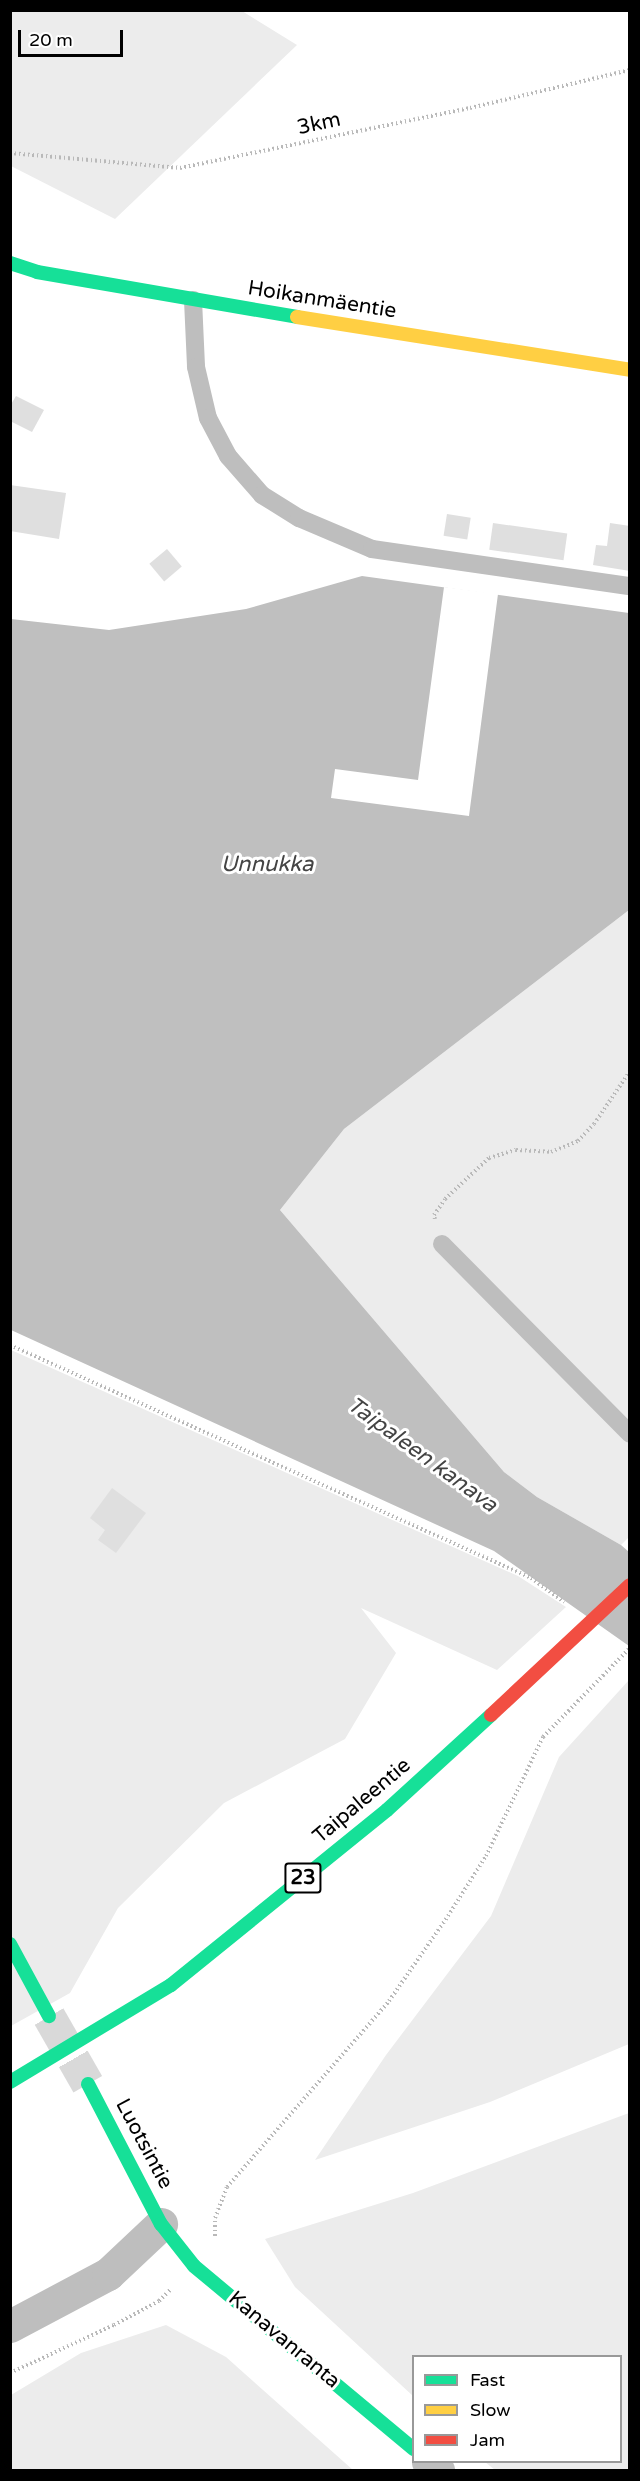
<!DOCTYPE html>
<meta charset="utf-8">
<style>
body{margin:0}
#map{position:relative;width:640px;height:2481px;overflow:hidden;background:#fff;font-family:"Varela Round",sans-serif}
div>[style]{position:absolute}
.green>*{inset:0;background:#ececec}
.water>*{inset:0;background:#bfbfbf}
.pier>*{inset:0;background:#fff}
.building>*{inset:0;background:#dfdfdf;transform-origin:0 0}
.secondary-tunnel>*{height:33px;margin-top:-16.5px;transform-origin:0;background:repeating-linear-gradient(90deg,#d9d9d9 0 33px,transparent 0 49px)}
.path>*{height:4px;margin-top:-2px;transform-origin:0;background:repeating-linear-gradient(90deg,#b9b9b9 0 1.5px,transparent 0 4.5px)}
.lane>*{height:18px;margin:-9px;padding:0 9px;transform-origin:9px;border-radius:9px;background:#bebebe}
.street>*{height:33px;margin:-16.5px;padding:0 16.5px;transform-origin:16.5px;border-radius:16.5px;background:#bebebe}
.fast>*{height:14px;margin:-7px;padding:0 7px;transform-origin:7px;border-radius:7px;background:#16e098}
.slow>*{height:14px;margin:-7px;padding:0 7px;transform-origin:7px;border-radius:7px;background:#ffcf43}
.jam>*{height:14px;margin:-7px;padding:0 7px;transform-origin:7px;border-radius:7px;background:#f24e42}
span{translate:-50% -50%;white-space:nowrap;text-align:center;line-height:1.15;-webkit-text-stroke:6px #fff;paint-order:stroke}
.shield-label span{padding:2px 4px;background:#fff;border:2px solid;border-radius:4px;-webkit-text-stroke-width:0}
.shield-label{font-size:20px;color:#000;font-weight:700}
.street-label{font-size:21px;color:#000}
.water-label{font-size:22px;color:#444;font-style:italic}
.frame{position:absolute;inset:0;border:12px solid #000;pointer-events:none}
.legend{position:absolute;left:412px;top:2355px;width:210px;height:108px;box-sizing:border-box;background:#fff;border:2px solid #999;margin:0;padding:8px 10px;list-style:none;font-size:18px;color:#000}
.legend li{display:flex;align-items:center;gap:12px;height:30px}
.legend b{width:30px;border:2px solid #999}
.scale{position:absolute;left:18px;top:30px;width:105px;height:27px;box-sizing:border-box;border:3px solid #000;border-top:0;padding-left:8px;font-size:18px;line-height:21px;white-space:nowrap;color:#000;-webkit-text-stroke:4px #fff;paint-order:stroke}
</style>
<div id="map">
<div class="green">
<div style="clip-path:polygon(10px 11px,242px 11px,297px 45px,115px 219px,11px 166px)"></div>
<div style="clip-path:polygon(629px 910px,629px 1537px,621px 1545px,537px 1497px,504px 1472px,280px 1210px,344px 1129px)"></div>
<div style="clip-path:polygon(11px 1350px,518px 1576px,566px 1607px,497px 1670px,361px 1608px,396px 1653px,345px 1739px,224px 1803px,118px 1908px,70px 1993px,11px 2026px)"></div>
<div style="clip-path:polygon(629px 1680px,629px 2044px,490px 2102px,315px 2160px,386px 2055px,491px 1916px,559px 1757px)"></div>
<div style="clip-path:polygon(629px 2113px,629px 2470px,495px 2470px,485px 2462px,620px 2462px,620px 2356px,414px 2356px,413px 2396px,295px 2287px,265px 2239px,413px 2193px)"></div>
<div style="clip-path:polygon(166px 2325px,226px 2357px,353px 2470px,11px 2470px,11px 2395px,81px 2353px)"></div>
</div>
<div class="water">
<div style="clip-path:polygon(362px 576px,629px 613px,629px 910px,344px 1129px,280px 1210px,504px 1472px,537px 1497px,621px 1545px,629px 1552px,629px 1646px,494px 1551px,11px 1330px,11px 619px,109px 630px,246px 609px)"></div>
</div>
<div class="pier">
<div style="clip-path:polygon(444px 587px,498px 594px,469px 816px,331px 798px,335px 769px,418px 780px)"></div>
</div>
<div class="building">
<div style="clip-path:polygon(16px 396px,44px 410px,32px 432px,10px 421px,10px 406px)"></div>
<div style="clip-path:polygon(10px 485px,66px 493px,59px 539px,10px 531px)"></div>
<div style="left:447px;top:514px;width:24px;height:22px;rotate:9deg"></div>
<div style="left:493px;top:523px;width:75px;height:27px;rotate:8deg"></div>
<div style="clip-path:polygon(610px 523px,630px 526px,630px 571px,593px 565px,596px 545px,607px 546px)"></div>
<div style="left:167px;top:549px;width:23px;height:23px;rotate:50deg"></div>
<div style="clip-path:polygon(112px 1488px,146px 1513px,116px 1553px,98px 1540px,105px 1530px,90px 1518px)"></div>
</div>
<div class="secondary-tunnel">
<div style="left:49px;top:2016px;width:78px;rotate:60.2deg"></div>
</div>
<div class="path">
<div style="left:10px;top:153px;width:171px;rotate:5deg"></div>
<div style="left:180px;top:168px;width:296px;rotate:-11.7deg"></div>
<div style="left:470px;top:108px;width:164px;rotate:-13.4deg"></div>
<div style="left:435px;top:1219px;width:4px;rotate:-104deg"></div>
<div style="left:434px;top:1215px;width:19px;rotate:-55deg"></div>
<div style="left:445px;top:1199px;width:60px;rotate:-43deg"></div>
<div style="left:489px;top:1158px;width:28px;rotate:-17deg"></div>
<div style="left:516px;top:1150px;width:35px;rotate:3deg"></div>
<div style="left:551px;top:1152px;width:29px;rotate:-22deg"></div>
<div style="left:578px;top:1141px;width:23px;rotate:-47deg"></div>
<div style="left:594px;top:1124px;width:64px;rotate:-55.8deg"></div>
<div style="left:10px;top:1345px;width:571px;rotate:24.09deg"></div>
<div style="left:531px;top:1578px;width:41px;rotate:36deg"></div>
<div style="left:215px;top:2236px;width:18px;rotate:-90deg"></div>
<div style="left:215px;top:2218px;width:33px;rotate:-69deg"></div>
<div style="left:227px;top:2187px;width:247px;rotate:-48.9deg"></div>
<div style="left:389px;top:2001px;width:103px;rotate:-55.2deg"></div>
<div style="left:448px;top:1916px;width:71px;rotate:-57.7deg"></div>
<div style="left:486px;top:1856px;width:132px;rotate:-64.4deg"></div>
<div style="left:543px;top:1737px;width:124px;rotate:-45.7deg"></div>
<div style="left:10px;top:2373px;width:115px;rotate:-24.8deg"></div>
<div style="left:114px;top:2325px;width:51px;rotate:-28.1deg"></div>
<div style="left:159px;top:2301px;width:17px;rotate:-45deg"></div>
</div>
<div class="lane">
<div style="left:193px;top:300px;width:67px;rotate:87.4deg"></div>
<div style="left:196px;top:367px;width:52px;rotate:76.8deg"></div>
<div style="left:208px;top:418px;width:43px;rotate:62.2deg"></div>
<div style="left:228px;top:456px;width:52px;rotate:48.9deg"></div>
<div style="left:262px;top:495px;width:44px;rotate:31.9deg"></div>
<div style="left:299px;top:518px;width:79px;rotate:23deg"></div>
<div style="left:372px;top:549px;width:261px;rotate:8.2deg"></div>
<div style="left:442px;top:1244px;width:267px;rotate:45.3deg"></div>
</div>
<div class="street">
<div style="left:10px;top:2326px;width:111px;rotate:-28deg"></div>
<div style="left:108px;top:2274px;width:73px;rotate:-43.3deg"></div>
<div style="left:428px;top:2462px;width:13px;rotate:39deg"></div>
</div>
<div class="fast">
<div style="left:10px;top:263px;width:28px;rotate:18deg"></div>
<div style="left:37px;top:272px;width:264px;rotate:9.8deg"></div>
<div style="left:10px;top:1944px;width:82px;rotate:61.6deg"></div>
<div style="left:10px;top:2082px;width:188px;rotate:-31.1deg"></div>
<div style="left:171px;top:1985px;width:278px;rotate:-39deg"></div>
<div style="left:387px;top:1810px;width:141px;rotate:-42.4deg"></div>
<div style="left:88px;top:2084px;width:158px;rotate:62.5deg"></div>
<div style="left:161px;top:2224px;width:53px;rotate:51.8deg"></div>
<div style="left:194px;top:2266px;width:286px;rotate:39.8deg"></div>
</div>
<div class="slow">
<div style="left:297px;top:317px;width:337px;rotate:9deg"></div>
</div>
<div class="jam">
<div style="left:491px;top:1715px;width:190px;rotate:-43.1deg"></div>
</div>
<div class="shield-label">
<span style="left:303px;top:1878px">23</span>
</div>
<div class="street-label">
<span style="left:319px;top:124px;rotate:-12deg">3km</span>
<span style="left:322px;top:300px;rotate:9deg">Hoikanmäentie</span>
<span style="left:362px;top:1801px;rotate:-40deg">Taipaleentie</span>
<span style="left:144px;top:2144px;rotate:62deg">Luotsintie</span>
<span style="left:284px;top:2340px;rotate:40deg">Kanavanranta</span>
</div>
<div class="water-label">
<span style="left:267px;top:865px">Unnukka</span>
<span style="left:422px;top:1455px;rotate:36deg">Taipaleen kanava</span>
</div>
<div class="frame"></div>
<ul class="legend">
<li><b style="height:8px;background:#16e098"></b>Fast</li>
<li><b style="height:8px;background:#ffcf43"></b>Slow</li>
<li><b style="height:8px;background:#f24e42"></b>Jam</li>
</ul>
<div class="scale">20 m</div>
</div>
